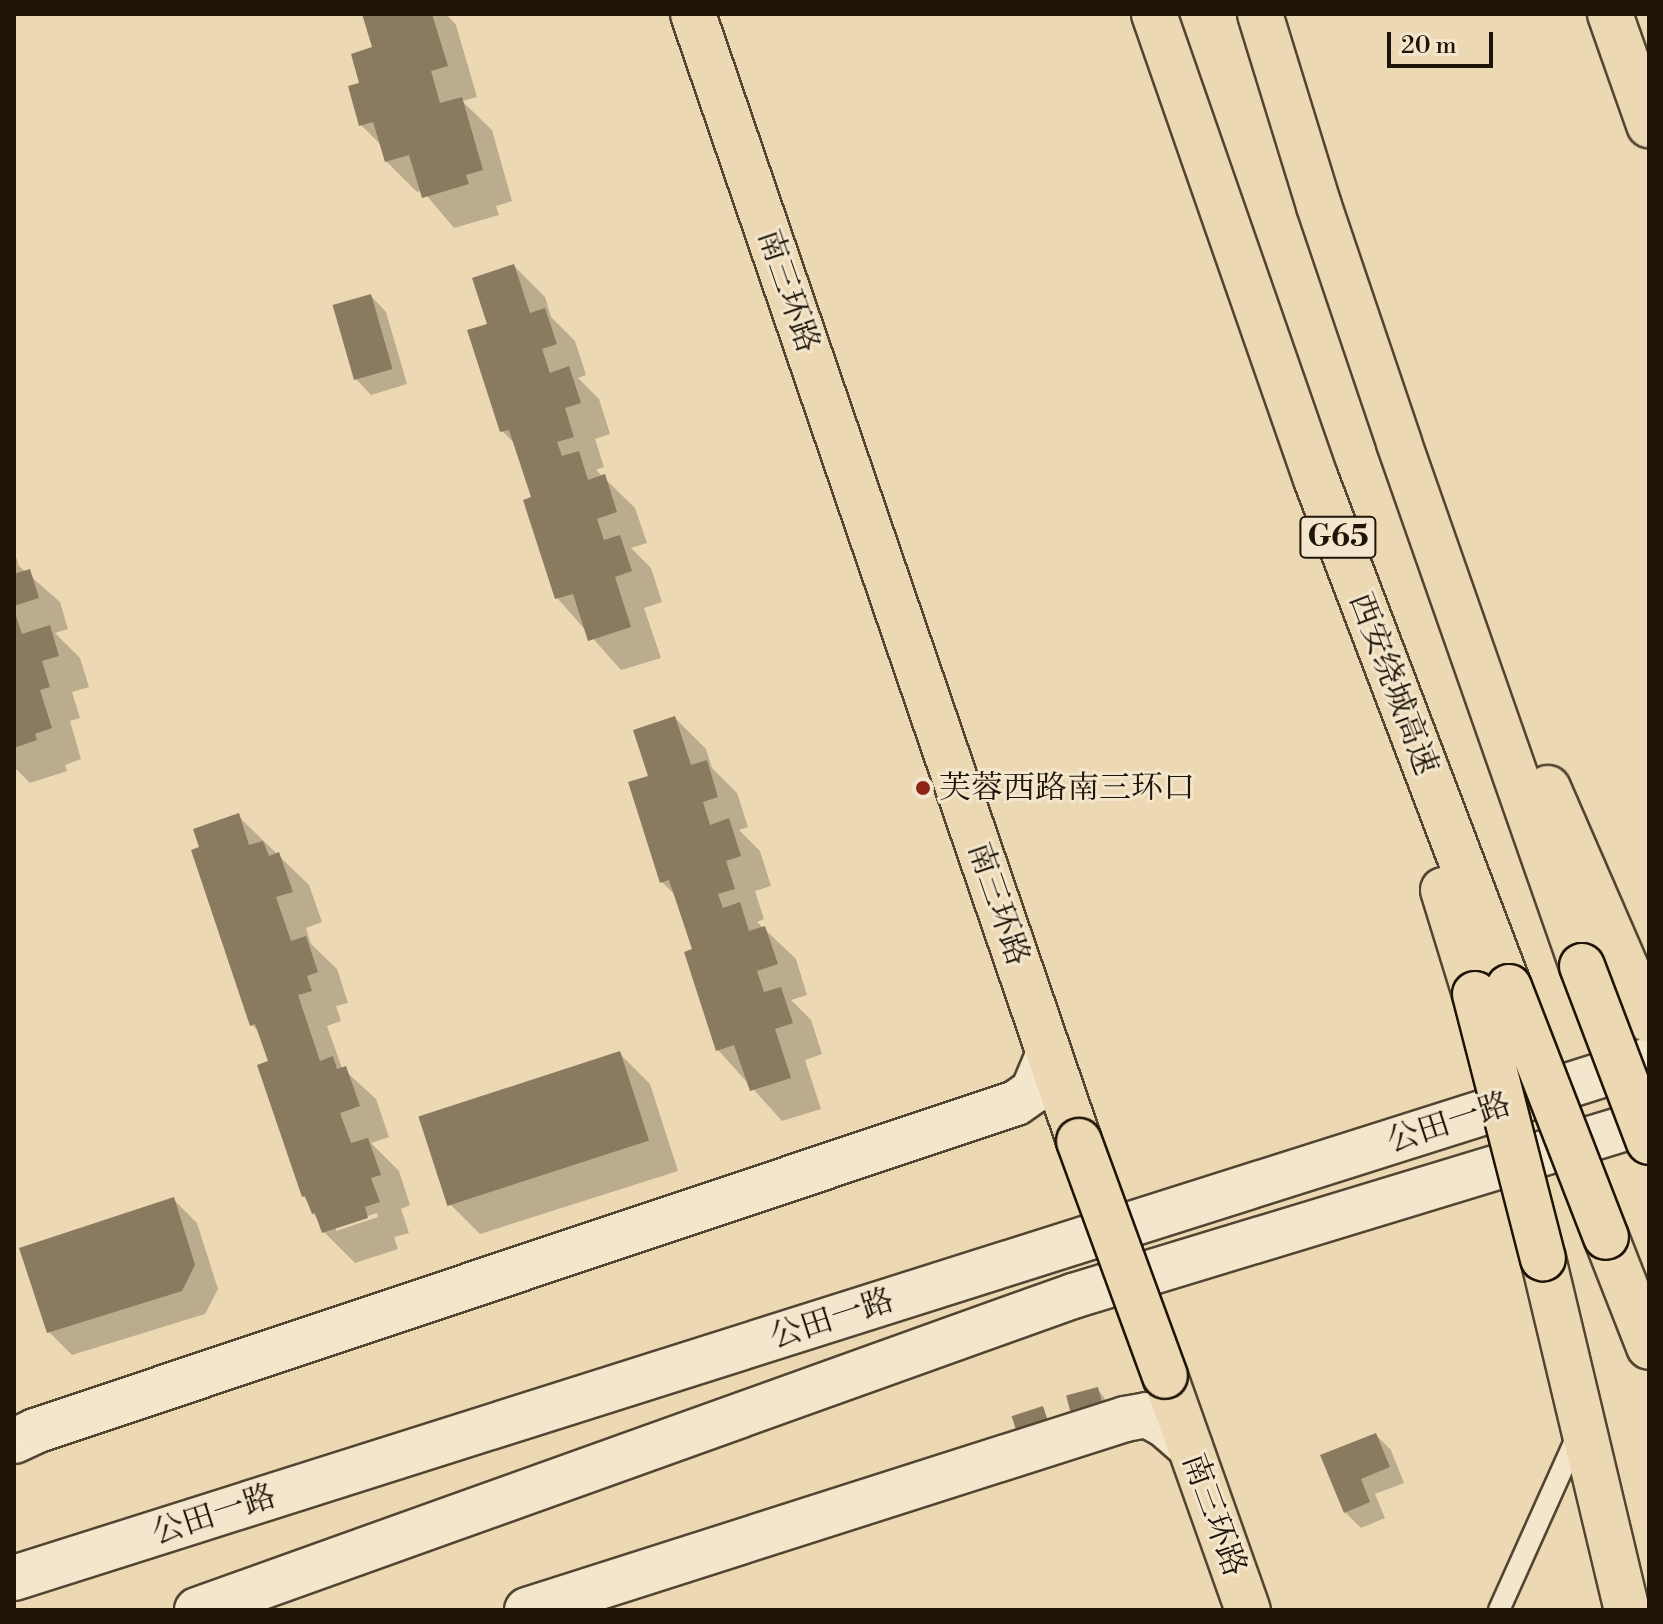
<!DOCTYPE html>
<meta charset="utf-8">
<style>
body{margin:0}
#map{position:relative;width:1663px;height:1624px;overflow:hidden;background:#ecd8b2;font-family:"Libre Bodoni","Noto Serif SC",serif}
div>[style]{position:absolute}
.shadow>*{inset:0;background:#0003}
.building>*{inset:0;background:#897a60;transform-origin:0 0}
.roads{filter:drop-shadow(2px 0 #524532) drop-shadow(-2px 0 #524532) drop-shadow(0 2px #524532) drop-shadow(0 -2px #524532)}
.service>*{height:20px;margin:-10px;padding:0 10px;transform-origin:10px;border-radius:10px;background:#f3e6cd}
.tertiary>*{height:44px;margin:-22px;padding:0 22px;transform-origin:22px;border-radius:22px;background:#f3e6cd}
.secondary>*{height:44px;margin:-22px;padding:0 22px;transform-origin:22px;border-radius:22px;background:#f3e6cd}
.trunk>*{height:44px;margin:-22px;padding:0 22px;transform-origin:22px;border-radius:22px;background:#ecd8b2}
.motorway>*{height:44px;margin:-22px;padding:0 22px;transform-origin:22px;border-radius:22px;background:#ecd8b2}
.bridges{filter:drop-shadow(2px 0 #1e1407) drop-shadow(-2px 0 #1e1407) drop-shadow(0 2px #1e1407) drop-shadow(0 -2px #1e1407)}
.trunk-bridge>*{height:44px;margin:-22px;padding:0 22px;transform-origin:22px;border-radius:22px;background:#ecd8b2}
.motorway-bridge>*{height:44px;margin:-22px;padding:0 22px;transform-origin:22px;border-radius:22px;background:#ecd8b2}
.dots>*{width:22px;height:22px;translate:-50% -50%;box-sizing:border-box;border:4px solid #f3e6cd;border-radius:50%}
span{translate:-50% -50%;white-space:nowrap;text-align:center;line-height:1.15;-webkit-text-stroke:6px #f3e6cd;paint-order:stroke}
.shield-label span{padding:2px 6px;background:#f3e6cd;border:2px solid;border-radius:6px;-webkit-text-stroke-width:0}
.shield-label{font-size:30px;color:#1e1407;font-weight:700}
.street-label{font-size:32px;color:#1e1407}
.poi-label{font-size:32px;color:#1e1407}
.left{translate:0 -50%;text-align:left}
.frame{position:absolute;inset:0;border:16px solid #1e1407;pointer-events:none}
.scale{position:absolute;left:1387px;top:32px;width:106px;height:36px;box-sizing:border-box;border:4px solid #1e1407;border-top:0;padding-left:10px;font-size:24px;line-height:28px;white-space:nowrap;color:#1e1407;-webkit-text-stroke:6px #f3e6cd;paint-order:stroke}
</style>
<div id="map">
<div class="shadow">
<div style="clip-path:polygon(364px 14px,452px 14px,448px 16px,456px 25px,477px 97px,462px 101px,492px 130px,512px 201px,496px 206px,499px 215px,454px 228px,422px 190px,417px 192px,386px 161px,382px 146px,361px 125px,362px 84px,374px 49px)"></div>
<div style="clip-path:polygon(514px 266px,545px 297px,551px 317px,575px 341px,586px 375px,578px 378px,599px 399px,610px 434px,595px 439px,604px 467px,596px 470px,635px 508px,647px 543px,631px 548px,651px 568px,662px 602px,644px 608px,661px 658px,621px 670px,557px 598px,534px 498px,516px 445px,502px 431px,490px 325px)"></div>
<div style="clip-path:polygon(371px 296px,386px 312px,407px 384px,371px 395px,356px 379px)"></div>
<div style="clip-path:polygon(14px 550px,19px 566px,60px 602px,68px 629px,55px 633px,80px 658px,89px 687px,72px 692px,80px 718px,70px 721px,81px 759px,65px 765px,67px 771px,30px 783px,14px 767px)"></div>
<div style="clip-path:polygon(675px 718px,706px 749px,712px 768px,737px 793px,748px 827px,739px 830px,760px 851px,771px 886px,755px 891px,764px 919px,757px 922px,796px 959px,807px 995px,791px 1000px,811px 1020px,822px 1054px,805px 1060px,821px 1109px,782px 1121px,718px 1050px,694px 950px,676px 896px,662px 882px,650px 777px)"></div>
<div style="clip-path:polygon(evenodd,238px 816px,309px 885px,322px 922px,306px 928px,311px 944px,337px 969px,348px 1003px,336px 1006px,341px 1021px,327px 1026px,342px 1068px,376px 1099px,389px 1137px,371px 1143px,399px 1171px,410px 1205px,401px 1209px,409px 1233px,394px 1237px,398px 1249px,355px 1263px,324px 1232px,304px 1196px,270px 1063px,260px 1033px,252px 1025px,201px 849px,238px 816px,377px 1213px,378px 1217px,336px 1231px,336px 1227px,377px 1213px)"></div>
<div style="clip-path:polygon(619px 1053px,650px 1084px,678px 1171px,480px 1234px,449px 1203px)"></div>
<div style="clip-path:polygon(174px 1200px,197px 1223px,218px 1289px,205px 1314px,72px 1355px,49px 1332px)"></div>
<div style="clip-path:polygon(1097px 1389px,1104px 1397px,1108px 1409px,1080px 1418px,1072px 1410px)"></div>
<div style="clip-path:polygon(1376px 1435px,1391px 1450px,1404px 1483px,1375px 1494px,1385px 1518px,1361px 1528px,1345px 1512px)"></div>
</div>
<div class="building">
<div style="clip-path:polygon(362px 14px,432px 14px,448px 66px,431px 71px,440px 103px,462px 97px,483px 170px,466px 175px,469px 184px,422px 198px,409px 155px,385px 162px,373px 122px,359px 126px,348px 86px,359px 83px,351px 54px,372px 47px)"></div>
<div style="clip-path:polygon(514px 264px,530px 313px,545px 308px,557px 344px,542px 349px,550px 373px,569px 366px,581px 403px,565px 408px,574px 437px,557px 442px,562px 456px,579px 451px,588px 480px,605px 474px,617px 512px,597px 519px,604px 540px,620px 535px,632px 571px,615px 577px,631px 627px,588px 641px,573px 594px,555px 599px,523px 500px,531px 497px,509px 430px,500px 432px,467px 330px,487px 324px,472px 278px)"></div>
<div style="left:371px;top:294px;width:78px;height:40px;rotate:74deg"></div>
<div style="clip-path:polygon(30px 569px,39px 598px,14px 606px,14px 574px)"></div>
<div style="clip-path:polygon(14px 610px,22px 634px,50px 625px,59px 656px,42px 661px,50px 687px,40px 690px,52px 728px,35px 734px,37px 740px,14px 748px)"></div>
<div style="clip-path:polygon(675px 716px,691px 765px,707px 760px,718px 797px,703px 802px,710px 825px,729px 818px,741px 856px,726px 861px,735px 889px,718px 894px,723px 908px,740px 902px,749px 931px,765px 926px,778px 964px,757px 971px,764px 992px,781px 987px,793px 1023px,775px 1029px,791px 1078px,750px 1091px,734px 1045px,716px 1051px,684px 952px,692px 949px,669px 880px,660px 883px,628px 782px,648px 776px,633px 730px)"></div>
<div style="clip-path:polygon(239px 813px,249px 845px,263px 841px,269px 856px,279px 852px,293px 892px,276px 897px,291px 941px,306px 936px,318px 972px,307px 976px,312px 991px,298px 995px,320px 1061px,333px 1056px,337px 1069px,346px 1066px,360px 1106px,340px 1113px,351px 1143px,368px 1138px,381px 1175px,371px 1178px,380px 1202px,365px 1207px,368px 1218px,322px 1233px,315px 1213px,312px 1214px,305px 1196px,302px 1197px,257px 1065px,268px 1061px,255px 1024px,250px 1026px,191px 850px,199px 847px,193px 829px)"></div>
<div style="left:620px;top:1051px;width:94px;height:212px;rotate:72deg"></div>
<div style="clip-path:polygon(174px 1197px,195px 1265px,182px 1291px,47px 1333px,19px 1248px)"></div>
<div style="left:1098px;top:1387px;width:16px;height:33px;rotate:75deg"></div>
<div style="left:1043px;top:1406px;width:16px;height:33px;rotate:72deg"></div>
<div style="clip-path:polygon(1376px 1433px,1390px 1467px,1361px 1479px,1370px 1502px,1344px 1513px,1320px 1455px)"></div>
</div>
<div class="roads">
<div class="service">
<div style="left:1499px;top:1610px;width:193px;rotate:-65.8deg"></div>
</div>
<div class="tertiary">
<div style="left:14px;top:1441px;width:23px;rotate:-25deg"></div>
<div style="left:35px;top:1431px;width:1034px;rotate:-18.49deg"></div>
<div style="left:1016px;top:1103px;width:21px;rotate:-35deg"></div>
<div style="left:1033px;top:1091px;width:41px;rotate:-67.2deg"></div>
<div style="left:527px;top:1610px;width:628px;rotate:-17.71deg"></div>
<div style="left:1125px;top:1419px;width:22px;rotate:-10deg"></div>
<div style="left:1147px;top:1415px;width:21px;rotate:29deg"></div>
<div style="left:1165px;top:1425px;width:33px;rotate:41deg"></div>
</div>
<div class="secondary">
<div style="left:14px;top:1578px;width:1715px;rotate:-17.58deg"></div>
<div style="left:197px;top:1610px;width:931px;rotate:-19.72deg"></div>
<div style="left:1073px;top:1296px;width:602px;rotate:-16.9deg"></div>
</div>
<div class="trunk">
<div style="left:693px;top:14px;width:1191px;rotate:71.09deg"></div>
<div style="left:1610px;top:14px;width:118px;rotate:70.6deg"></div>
<div style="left:1165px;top:1376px;width:248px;rotate:70.5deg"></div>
</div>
<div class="motorway">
<div style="left:1154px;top:14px;width:492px;rotate:70.8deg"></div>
<div style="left:1316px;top:479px;width:543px;rotate:69.2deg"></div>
<div style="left:1260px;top:14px;width:201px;rotate:72.9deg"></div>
<div style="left:1319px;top:206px;width:250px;rotate:71.3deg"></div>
<div style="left:1399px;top:443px;width:554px;rotate:70.71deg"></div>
<div style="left:1548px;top:788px;width:253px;rotate:66.5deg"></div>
<div style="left:1443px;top:890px;width:109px;rotate:72.9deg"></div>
<div style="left:1606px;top:1237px;width:118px;rotate:68.6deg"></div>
<div style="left:1543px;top:1258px;width:362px;rotate:76.6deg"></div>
</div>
</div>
<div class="bridges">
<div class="trunk-bridge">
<div style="left:1079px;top:1141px;width:250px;rotate:69.9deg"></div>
</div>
<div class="motorway-bridge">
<div style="left:1582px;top:966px;width:188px;rotate:69.2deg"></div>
<div style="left:1509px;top:987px;width:268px;rotate:68.8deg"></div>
<div style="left:1475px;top:994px;width:273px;rotate:75.6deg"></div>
</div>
</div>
<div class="dots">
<div style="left:923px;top:788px;background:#8f2418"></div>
</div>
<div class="shield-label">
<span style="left:1338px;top:537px">G65</span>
</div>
<div class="street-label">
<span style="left:788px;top:291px;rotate:71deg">南三环路</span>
<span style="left:1393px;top:684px;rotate:69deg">西安绕城高速</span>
<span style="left:998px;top:904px;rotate:71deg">南三环路</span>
<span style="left:1449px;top:1123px;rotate:-18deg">公田一路</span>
<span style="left:832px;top:1319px;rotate:-18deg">公田一路</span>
<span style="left:214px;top:1515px;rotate:-18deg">公田一路</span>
<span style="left:1214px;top:1515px;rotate:70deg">南三环路</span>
</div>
<div class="poi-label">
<span class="left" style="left:939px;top:788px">芙蓉西路南三环口</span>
</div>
<div class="frame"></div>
<div class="scale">20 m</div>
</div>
